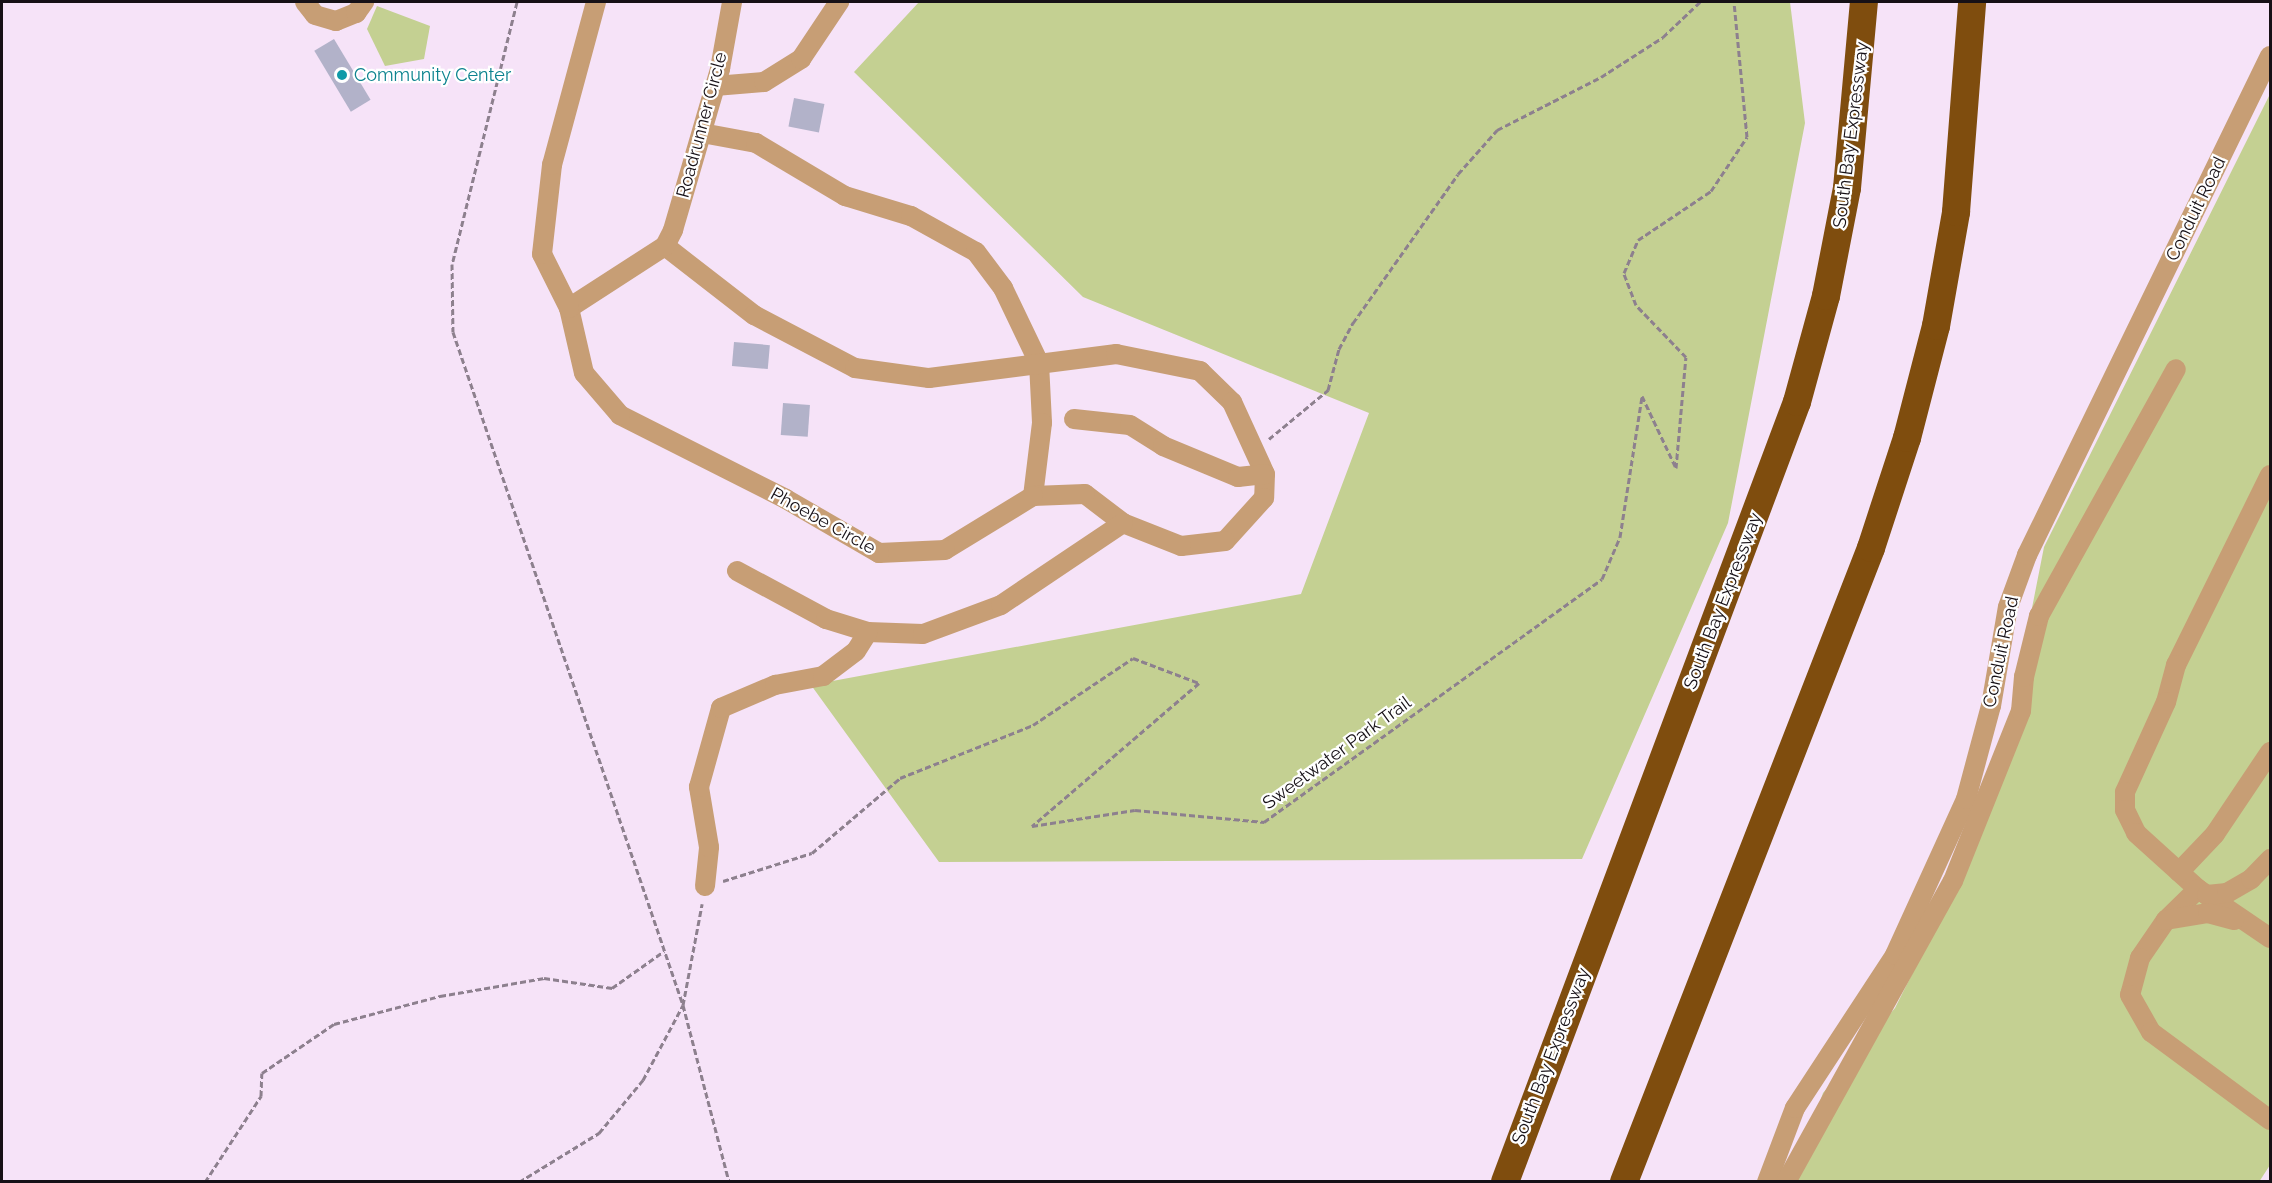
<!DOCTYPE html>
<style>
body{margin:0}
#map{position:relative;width:2272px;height:1183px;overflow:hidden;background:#f6e3f8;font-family:Raleway,sans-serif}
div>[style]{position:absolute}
.green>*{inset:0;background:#c4d092}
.building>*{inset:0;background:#b2b2c9;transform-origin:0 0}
.path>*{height:3px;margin-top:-1.5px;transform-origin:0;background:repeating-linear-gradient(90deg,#8d808e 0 6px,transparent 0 9px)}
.minor>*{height:20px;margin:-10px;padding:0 10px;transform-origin:10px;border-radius:10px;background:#c79e75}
.highway>*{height:28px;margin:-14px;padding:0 14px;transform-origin:14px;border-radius:14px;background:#7f4d0e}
.dots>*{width:16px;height:16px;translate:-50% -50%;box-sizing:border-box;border:3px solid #fff;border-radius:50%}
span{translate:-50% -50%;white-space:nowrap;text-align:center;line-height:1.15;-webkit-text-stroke:4.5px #fff;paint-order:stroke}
.culture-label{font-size:18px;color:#0d838f}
.left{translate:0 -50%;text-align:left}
.street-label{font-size:18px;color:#161016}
.frame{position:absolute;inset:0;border:3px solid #161016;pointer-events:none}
</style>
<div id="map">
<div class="green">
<div style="clip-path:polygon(919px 2px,1790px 2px,1805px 123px,1728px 523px,1582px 859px,939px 862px,811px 685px,1301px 594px,1369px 413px,1083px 297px,854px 72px)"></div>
<div style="clip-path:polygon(377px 6px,430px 26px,424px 59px,385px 66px,367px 29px)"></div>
<div style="clip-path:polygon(2270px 94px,2270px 1165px,2259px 1182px,1792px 1182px,1823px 1093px,1895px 1008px,1939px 920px,2005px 745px,2044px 547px)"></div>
</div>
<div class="building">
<div style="left:334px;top:39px;width:71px;height:23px;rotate:59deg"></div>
<div style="left:794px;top:98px;width:31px;height:29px;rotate:11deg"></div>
<div style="left:734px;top:342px;width:36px;height:24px;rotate:5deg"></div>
<div style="left:783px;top:403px;width:27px;height:32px;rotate:4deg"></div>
</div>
<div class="path">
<div style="left:517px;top:2px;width:270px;rotate:103.9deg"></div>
<div style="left:452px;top:264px;width:68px;rotate:89.2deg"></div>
<div style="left:453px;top:332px;width:711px;rotate:71.13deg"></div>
<div style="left:683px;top:1005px;width:183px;rotate:75.4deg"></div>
<div style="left:1269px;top:439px;width:77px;rotate:-39.7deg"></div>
<div style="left:1328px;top:390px;width:42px;rotate:-75deg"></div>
<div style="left:1339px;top:349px;width:30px;rotate:-62deg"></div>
<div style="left:1353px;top:323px;width:182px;rotate:-54.8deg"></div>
<div style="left:1458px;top:174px;width:59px;rotate:-48.4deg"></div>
<div style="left:1497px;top:130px;width:117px;rotate:-27deg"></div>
<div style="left:1601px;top:77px;width:74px;rotate:-32.8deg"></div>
<div style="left:1663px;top:37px;width:51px;rotate:-43.4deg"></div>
<div style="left:723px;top:881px;width:93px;rotate:-17.5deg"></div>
<div style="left:812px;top:853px;width:116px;rotate:-40.4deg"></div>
<div style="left:900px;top:778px;width:143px;rotate:-21.7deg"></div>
<div style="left:1033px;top:725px;width:120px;rotate:-33.8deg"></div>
<div style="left:1133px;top:658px;width:71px;rotate:20.7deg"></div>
<div style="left:1199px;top:683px;width:220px;rotate:139.4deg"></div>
<div style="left:1032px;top:826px;width:104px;rotate:-8.8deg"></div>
<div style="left:1135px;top:810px;width:130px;rotate:5.3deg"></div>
<div style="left:1264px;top:822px;width:416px;rotate:-35.7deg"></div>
<div style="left:1602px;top:579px;width:46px;rotate:-66.8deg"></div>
<div style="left:1620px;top:537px;width:143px;rotate:-81.1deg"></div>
<div style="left:1642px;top:396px;width:80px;rotate:64.7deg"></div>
<div style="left:1676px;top:468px;width:111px;rotate:-84.9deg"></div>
<div style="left:1686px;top:357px;width:72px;rotate:-133.9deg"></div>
<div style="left:1636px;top:305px;width:34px;rotate:-111deg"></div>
<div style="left:1624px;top:273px;width:36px;rotate:-67deg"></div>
<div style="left:1638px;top:240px;width:88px;rotate:-33.9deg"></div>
<div style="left:1711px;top:191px;width:65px;rotate:-56.3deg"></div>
<div style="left:1747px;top:137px;width:136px;rotate:-95.5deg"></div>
<div style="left:205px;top:1182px;width:103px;rotate:-56.9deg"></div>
<div style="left:261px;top:1096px;width:23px;rotate:-88deg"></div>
<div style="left:262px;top:1073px;width:87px;rotate:-34.2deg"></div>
<div style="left:334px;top:1024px;width:110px;rotate:-14.8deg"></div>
<div style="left:440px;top:996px;width:106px;rotate:-9.8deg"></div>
<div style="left:544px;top:978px;width:69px;rotate:8.4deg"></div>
<div style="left:612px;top:988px;width:64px;rotate:-35.4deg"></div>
<div style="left:519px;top:1182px;width:94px;rotate:-31.5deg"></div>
<div style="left:599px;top:1133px;width:69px;rotate:-50.3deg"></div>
<div style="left:643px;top:1080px;width:85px;rotate:-61.9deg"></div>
<div style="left:683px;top:1005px;width:103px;rotate:-79.3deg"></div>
</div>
<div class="minor">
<div style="left:305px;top:2px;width:16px;rotate:52deg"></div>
<div style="left:315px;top:15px;width:22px;rotate:16deg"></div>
<div style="left:336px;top:21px;width:22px;rotate:-22deg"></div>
<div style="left:356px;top:13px;width:14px;rotate:-54deg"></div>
<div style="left:715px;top:86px;width:49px;rotate:-4.7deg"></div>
<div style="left:764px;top:82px;width:44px;rotate:-31.9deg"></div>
<div style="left:801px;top:59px;width:69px;rotate:-56.3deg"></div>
<div style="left:702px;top:133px;width:55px;rotate:10.5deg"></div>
<div style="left:756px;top:143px;width:104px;rotate:30.8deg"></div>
<div style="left:845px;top:196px;width:69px;rotate:16.9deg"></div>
<div style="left:911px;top:216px;width:74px;rotate:29deg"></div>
<div style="left:976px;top:252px;width:45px;rotate:53.1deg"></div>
<div style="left:1003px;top:288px;width:83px;rotate:64.4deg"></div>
<div style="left:1039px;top:363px;width:60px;rotate:87.1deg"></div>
<div style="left:1042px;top:423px;width:74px;rotate:97deg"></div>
<div style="left:665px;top:246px;width:113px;rotate:37.8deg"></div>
<div style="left:754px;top:315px;width:114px;rotate:27.7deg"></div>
<div style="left:855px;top:368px;width:75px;rotate:7.7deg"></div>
<div style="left:929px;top:378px;width:189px;rotate:-7.3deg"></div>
<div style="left:1116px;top:354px;width:86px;rotate:11.4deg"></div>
<div style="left:1200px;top:371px;width:45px;rotate:44.1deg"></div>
<div style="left:1232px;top:402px;width:79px;rotate:65.4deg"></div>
<div style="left:1265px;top:474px;width:24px;rotate:92deg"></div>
<div style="left:1264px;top:498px;width:58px;rotate:132.2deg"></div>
<div style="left:1225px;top:541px;width:44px;rotate:173.5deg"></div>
<div style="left:1181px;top:546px;width:62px;rotate:-158.4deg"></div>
<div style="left:1123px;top:523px;width:48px;rotate:-142.7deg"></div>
<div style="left:1085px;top:494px;width:52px;rotate:177.8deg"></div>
<div style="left:1033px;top:496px;width:103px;rotate:148.5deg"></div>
<div style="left:945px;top:550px;width:66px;rotate:177.4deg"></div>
<div style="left:879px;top:553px;width:108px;rotate:-149.9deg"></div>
<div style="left:786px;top:499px;width:186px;rotate:-153.2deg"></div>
<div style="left:620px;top:415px;width:55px;rotate:-130.6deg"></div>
<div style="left:584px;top:373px;width:67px;rotate:-103deg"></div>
<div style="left:569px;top:308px;width:114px;rotate:-32.9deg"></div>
<div style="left:665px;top:246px;width:18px;rotate:-63deg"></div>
<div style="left:673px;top:230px;width:168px;rotate:-73.7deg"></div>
<div style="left:720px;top:69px;width:68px;rotate:-79.8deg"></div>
<div style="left:569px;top:308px;width:60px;rotate:-116.6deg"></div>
<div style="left:542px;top:254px;width:90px;rotate:-83.6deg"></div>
<div style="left:552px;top:165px;width:169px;rotate:-74.9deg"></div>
<div style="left:1074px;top:419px;width:56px;rotate:6.1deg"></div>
<div style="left:1130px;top:425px;width:39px;rotate:32deg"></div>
<div style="left:1163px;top:446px;width:81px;rotate:22.5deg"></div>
<div style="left:1238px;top:477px;width:27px;rotate:-6deg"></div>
<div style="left:2270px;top:475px;width:212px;rotate:116.3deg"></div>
<div style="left:2176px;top:665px;width:38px;rotate:105deg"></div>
<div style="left:2166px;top:702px;width:99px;rotate:114.5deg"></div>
<div style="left:2125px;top:792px;width:18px;rotate:90deg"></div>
<div style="left:2125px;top:810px;width:25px;rotate:64deg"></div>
<div style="left:2136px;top:833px;width:84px;rotate:42.1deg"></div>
<div style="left:2198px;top:889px;width:87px;rotate:34.2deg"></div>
<div style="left:737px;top:571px;width:101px;rotate:28.3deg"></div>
<div style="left:826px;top:619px;width:44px;rotate:17.2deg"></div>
<div style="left:868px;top:632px;width:55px;rotate:2.1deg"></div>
<div style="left:923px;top:634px;width:83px;rotate:-20.4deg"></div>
<div style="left:1001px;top:605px;width:147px;rotate:-33.9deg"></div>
<div style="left:2179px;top:872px;width:52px;rotate:-46.5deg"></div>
<div style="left:2215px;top:834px;width:99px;rotate:-56.1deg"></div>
<div style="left:705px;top:886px;width:39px;rotate:-84deg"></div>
<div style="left:709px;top:847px;width:61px;rotate:-99.5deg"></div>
<div style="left:699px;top:787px;width:82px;rotate:-74.4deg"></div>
<div style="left:721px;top:708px;width:59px;rotate:-23.1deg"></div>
<div style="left:775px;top:685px;width:49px;rotate:-10.6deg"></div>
<div style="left:823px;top:676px;width:41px;rotate:-37.1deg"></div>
<div style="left:856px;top:651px;width:22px;rotate:-58deg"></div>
<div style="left:2198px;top:889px;width:45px;rotate:135.9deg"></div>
<div style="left:2166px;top:920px;width:46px;rotate:124.4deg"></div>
<div style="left:2140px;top:958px;width:38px;rotate:105deg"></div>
<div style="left:2130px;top:995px;width:43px;rotate:60.4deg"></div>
<div style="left:2151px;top:1032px;width:148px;rotate:36.5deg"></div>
<div style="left:2207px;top:895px;width:20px;rotate:-6deg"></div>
<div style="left:2227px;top:893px;width:28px;rotate:-30deg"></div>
<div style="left:2251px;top:879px;width:28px;rotate:-46deg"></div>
<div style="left:2166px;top:920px;width:43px;rotate:-9.5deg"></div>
<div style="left:2208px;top:913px;width:27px;rotate:15deg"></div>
<div style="left:1767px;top:1182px;width:79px;rotate:-69.3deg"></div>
<div style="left:1795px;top:1108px;width:183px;rotate:-56.8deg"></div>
<div style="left:1895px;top:955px;width:171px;rotate:-65.5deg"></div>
<div style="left:1966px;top:799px;width:96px;rotate:-75deg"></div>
<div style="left:1991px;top:706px;width:100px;rotate:-80.3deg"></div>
<div style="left:2008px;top:607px;width:55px;rotate:-69.9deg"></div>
<div style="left:2027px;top:555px;width:555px;rotate:-64.04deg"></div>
<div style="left:1786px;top:1182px;width:344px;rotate:-61deg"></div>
<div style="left:1953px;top:881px;width:183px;rotate:-68.2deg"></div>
<div style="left:2021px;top:711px;width:34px;rotate:-85deg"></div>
<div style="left:2024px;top:677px;width:63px;rotate:-76.2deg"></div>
<div style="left:2039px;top:616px;width:282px;rotate:-61deg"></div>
</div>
<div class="highway">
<div style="left:1505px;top:1182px;width:833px;rotate:-69.48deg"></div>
<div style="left:1797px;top:402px;width:110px;rotate:-74.7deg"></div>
<div style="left:1826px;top:296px;width:110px;rotate:-79deg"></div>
<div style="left:1847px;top:188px;width:187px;rotate:-84.8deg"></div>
<div style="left:1624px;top:1182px;width:680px;rotate:-68.71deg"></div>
<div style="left:1871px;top:548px;width:116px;rotate:-71.9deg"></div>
<div style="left:1907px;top:438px;width:116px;rotate:-75.5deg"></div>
<div style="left:1936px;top:326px;width:116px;rotate:-80deg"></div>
<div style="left:1956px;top:212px;width:211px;rotate:-85.6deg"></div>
</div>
<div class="dots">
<div style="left:342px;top:75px;background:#0f9aa8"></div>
</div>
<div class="culture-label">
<span class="left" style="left:354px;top:75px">Community Center</span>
</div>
<div class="street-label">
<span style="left:702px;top:125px;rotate:-75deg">Roadrunner Circle</span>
<span style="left:1851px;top:135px;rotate:-83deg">South Bay Expressway</span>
<span style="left:2196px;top:209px;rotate:-64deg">Conduit Road</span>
<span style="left:823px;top:521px;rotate:29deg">Phoebe Circle</span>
<span style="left:1723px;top:601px;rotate:-69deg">South Bay Expressway</span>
<span style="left:2001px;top:652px;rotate:-78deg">Conduit Road</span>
<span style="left:1337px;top:753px;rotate:-36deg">Sweetwater Park Trail</span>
<span style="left:1551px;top:1056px;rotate:-69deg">South Bay Expressway</span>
</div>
<div class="frame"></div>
</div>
